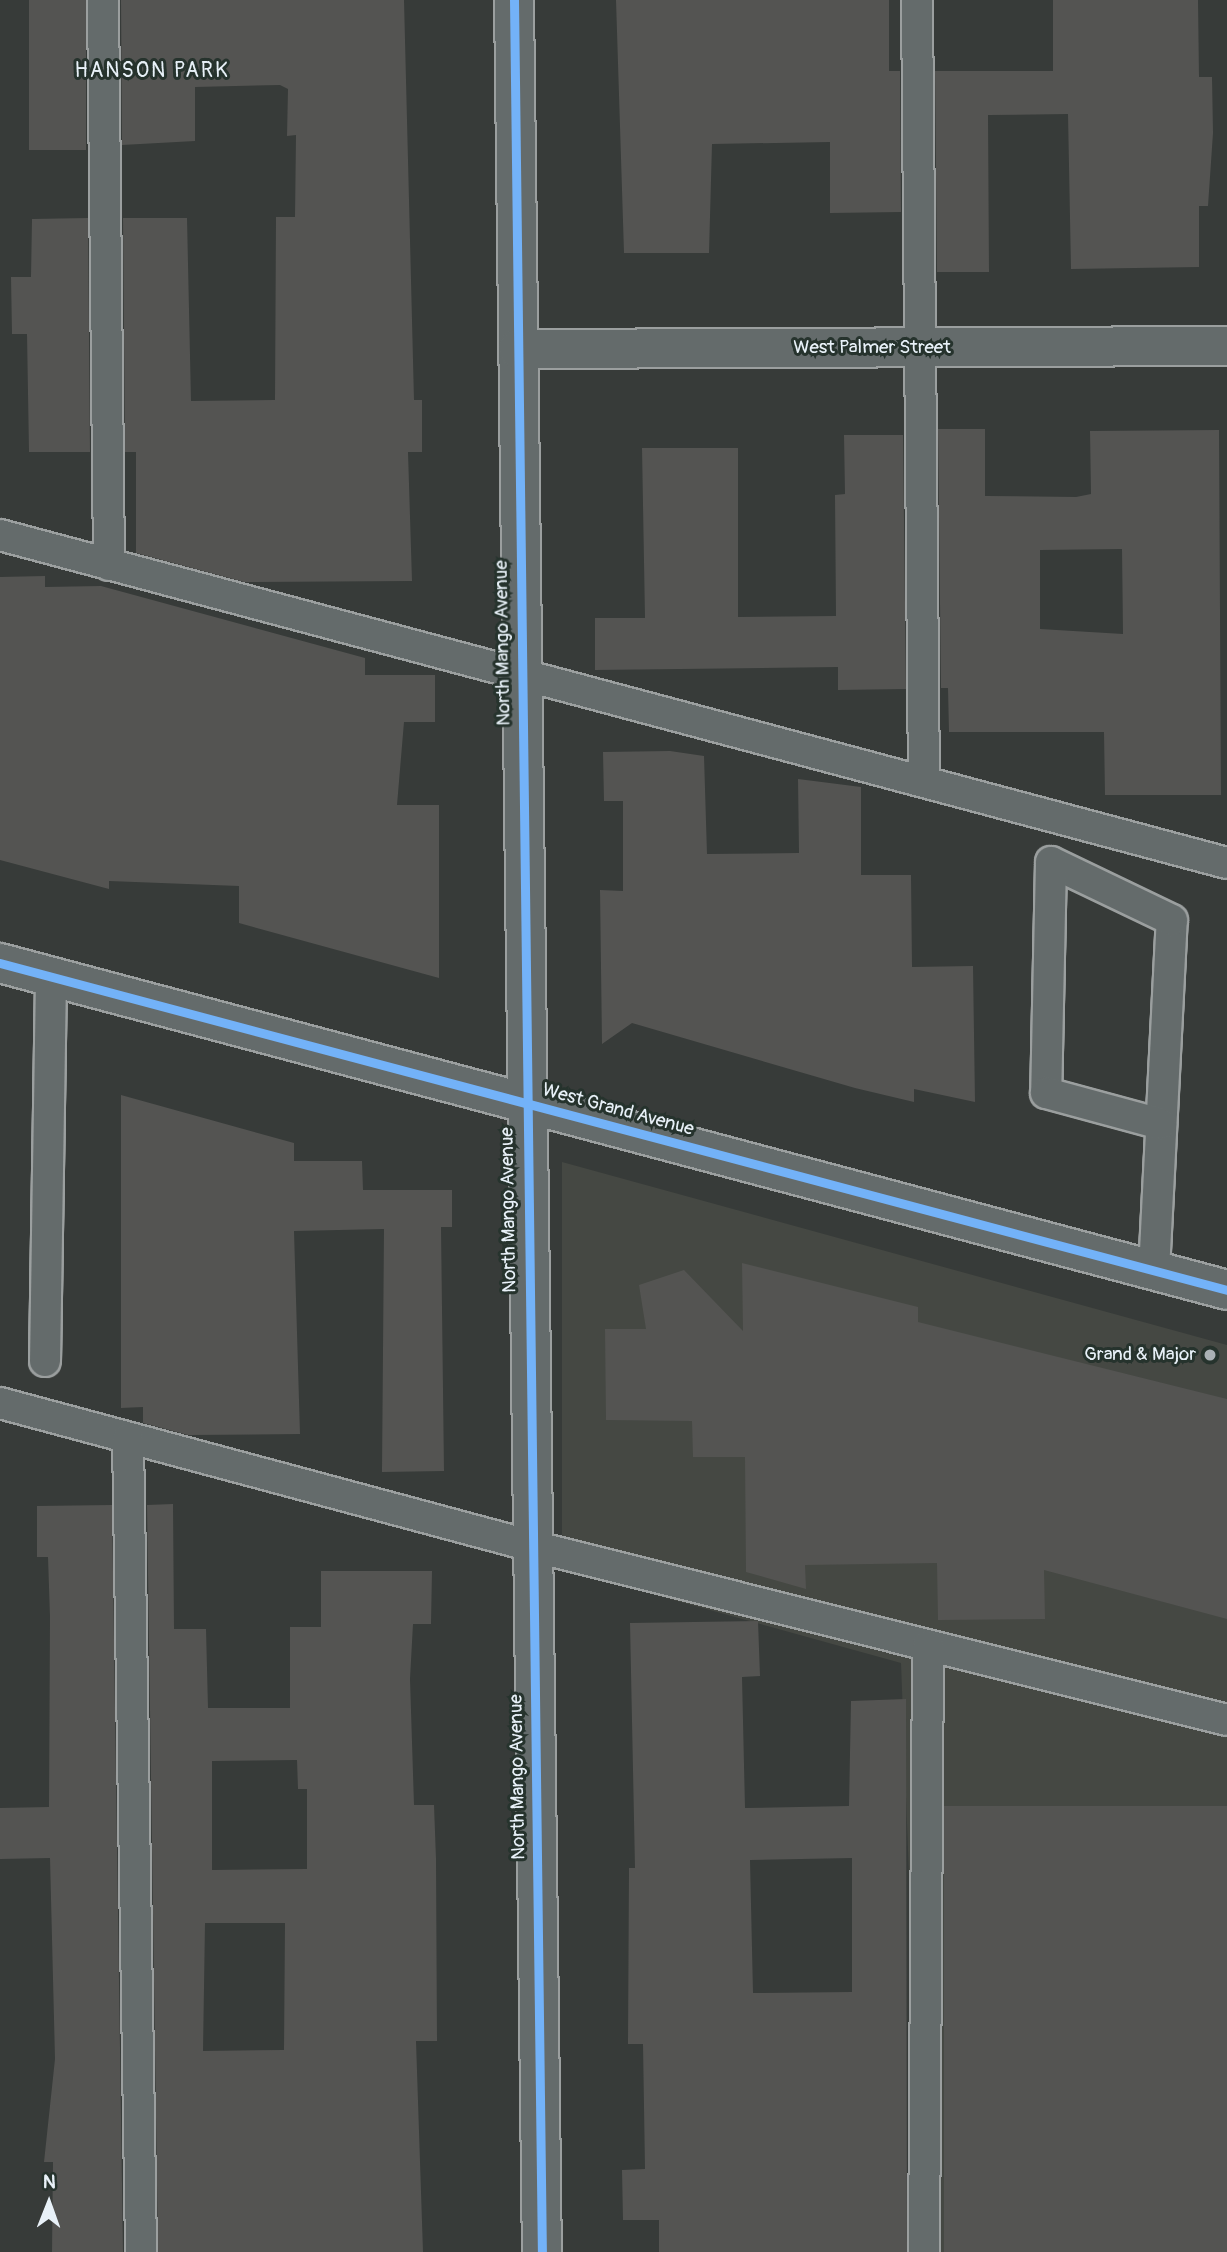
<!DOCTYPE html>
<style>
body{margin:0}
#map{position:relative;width:1227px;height:2252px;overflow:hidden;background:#373b39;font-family:Pangolin,sans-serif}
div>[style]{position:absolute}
.built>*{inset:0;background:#454843}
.building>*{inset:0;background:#545452;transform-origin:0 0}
.roads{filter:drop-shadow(2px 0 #9b9f9f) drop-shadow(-2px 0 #9b9f9f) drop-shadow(0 2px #9b9f9f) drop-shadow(0 -2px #9b9f9f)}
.service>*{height:30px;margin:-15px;padding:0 15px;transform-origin:15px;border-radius:15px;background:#646b6b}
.minor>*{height:38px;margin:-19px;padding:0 19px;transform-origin:19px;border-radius:19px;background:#646b6b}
.secondary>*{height:38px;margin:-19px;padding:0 19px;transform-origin:19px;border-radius:19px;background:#646b6b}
.cycleway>*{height:9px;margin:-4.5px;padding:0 4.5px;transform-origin:4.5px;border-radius:4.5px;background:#73b2f8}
.dots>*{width:19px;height:19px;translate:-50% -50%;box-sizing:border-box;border:4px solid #26332d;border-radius:50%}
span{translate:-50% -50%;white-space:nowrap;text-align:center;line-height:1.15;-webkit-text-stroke:6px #26332d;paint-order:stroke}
.street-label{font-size:19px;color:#e8f1f8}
.poi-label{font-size:19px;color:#e8f1f8}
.right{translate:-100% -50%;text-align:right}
.neighbourhood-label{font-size:21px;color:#e8f1f8;letter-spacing:2px}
.north{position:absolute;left:14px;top:2168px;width:70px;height:70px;-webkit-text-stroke:5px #26332d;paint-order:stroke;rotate:1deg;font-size:19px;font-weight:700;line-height:28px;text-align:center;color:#e8f1f8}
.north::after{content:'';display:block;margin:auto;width:24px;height:32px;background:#e8f1f8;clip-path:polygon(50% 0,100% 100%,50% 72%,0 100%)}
</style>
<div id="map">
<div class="built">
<div style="clip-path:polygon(562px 1162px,1227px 1345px,1227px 2252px,923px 2252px,901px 1663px,562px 1569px)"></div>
</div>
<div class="building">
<div style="left:29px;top:0;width:57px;height:150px"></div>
<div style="clip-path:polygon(121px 0,404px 0,414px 400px,422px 400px,422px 452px,408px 452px,412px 581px,244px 582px,136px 553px,136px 452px,125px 452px,123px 218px,187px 218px,191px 401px,275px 400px,276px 217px,295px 217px,296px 135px,287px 136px,288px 89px,280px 85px,195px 87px,195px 141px,122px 145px)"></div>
<div style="clip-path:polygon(616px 0,889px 0,889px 71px,900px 71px,901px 212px,830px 213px,830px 142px,712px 144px,709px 253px,624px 253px)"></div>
<div style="clip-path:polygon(1053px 0,1198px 0,1199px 77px,1212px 77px,1213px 133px,1208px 206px,1199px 206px,1199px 267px,1071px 269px,1068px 114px,988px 115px,989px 272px,937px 272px,935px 71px,1053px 71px)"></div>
<div style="clip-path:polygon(88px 218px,90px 452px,29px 452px,27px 334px,12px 334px,11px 277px,31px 277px,32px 219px)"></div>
<div style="clip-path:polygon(evenodd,938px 429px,985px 429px,985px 496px,1076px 497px,1091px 494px,1090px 431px,1219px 430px,1221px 795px,1105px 795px,1104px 732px,949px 732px,948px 688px,941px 688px,938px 429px,1122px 549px,1123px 634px,1040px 629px,1040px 550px,1122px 549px)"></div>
<div style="clip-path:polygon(844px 435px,903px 435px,906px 689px,838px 690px,838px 667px,595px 670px,595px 618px,645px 618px,642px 448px,738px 448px,738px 617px,836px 616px,835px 495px,845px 494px)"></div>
<div style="clip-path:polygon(45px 576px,45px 587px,101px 586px,365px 658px,365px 675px,435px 675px,435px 722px,404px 722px,397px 805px,439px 805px,439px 978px,239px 923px,239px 886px,109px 881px,109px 889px,0 860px,0 577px)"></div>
<div style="clip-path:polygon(670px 751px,704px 756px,707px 854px,799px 853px,798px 779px,861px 787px,861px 875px,911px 875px,912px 967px,973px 966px,975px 1102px,914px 1089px,914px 1102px,855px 1088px,632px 1023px,602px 1044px,600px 890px,623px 891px,623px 801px,604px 801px,603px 752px)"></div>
<div style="clip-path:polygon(121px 1095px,294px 1143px,294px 1161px,362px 1161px,363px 1190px,452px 1190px,452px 1227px,441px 1227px,444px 1471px,382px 1472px,384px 1229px,294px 1231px,300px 1434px,188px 1435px,143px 1423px,143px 1407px,121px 1408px)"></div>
<div style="clip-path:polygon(742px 1263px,918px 1307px,918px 1322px,1227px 1399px,1227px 1619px,1044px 1570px,1045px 1619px,938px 1620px,937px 1563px,805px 1565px,806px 1589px,746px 1572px,745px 1457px,693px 1457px,692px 1421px,606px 1420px,605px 1329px,646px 1329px,639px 1285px,684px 1270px,743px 1331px)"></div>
<div style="clip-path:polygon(evenodd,173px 1504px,174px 1629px,206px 1629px,208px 1708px,290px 1708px,290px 1627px,321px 1627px,321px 1571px,432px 1571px,431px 1624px,413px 1624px,410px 1679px,414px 1805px,434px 1805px,436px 1859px,437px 2041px,416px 2041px,423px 2252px,158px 2252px,147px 1505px,173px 1504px,297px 1760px,298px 1789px,307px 1789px,307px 1869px,212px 1870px,212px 1761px,297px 1760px,173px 1504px,205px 1923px,285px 1923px,284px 2050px,203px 2051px,205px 1923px)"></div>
<div style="clip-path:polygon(112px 1505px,123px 2252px,52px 2252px,53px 2162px,44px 2162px,55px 2059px,50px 1858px,0 1859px,0 1808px,49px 1807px,50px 1617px,48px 1557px,37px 1557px,37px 1506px)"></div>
<div style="clip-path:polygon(evenodd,758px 1621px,760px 1676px,742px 1677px,745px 1808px,849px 1806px,851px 1701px,906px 1699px,907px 2252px,659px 2252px,659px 2220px,623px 2220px,622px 2170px,645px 2169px,643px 2044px,628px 2044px,629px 1868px,635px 1868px,630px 1623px,758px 1621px,852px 1858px,852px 1992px,753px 1993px,750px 1860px,852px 1858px)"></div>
<div style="left:1227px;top:1806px;width:446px;height:283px;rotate:90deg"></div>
</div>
<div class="roads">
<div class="service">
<div style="left:103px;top:0;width:565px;rotate:89.39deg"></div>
<div style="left:917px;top:0;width:781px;rotate:89.49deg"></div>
<div style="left:0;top:535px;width:1270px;rotate:14.97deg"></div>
<div style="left:1154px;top:1271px;width:351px;rotate:-87.1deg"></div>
<div style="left:1172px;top:920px;width:134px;rotate:-154.4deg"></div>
<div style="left:1051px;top:862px;width:231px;rotate:91.2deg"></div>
<div style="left:1046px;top:1093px;width:119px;rotate:15.1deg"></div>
<div style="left:45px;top:1361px;width:385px;rotate:-89.1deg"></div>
<div style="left:0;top:1403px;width:551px;rotate:15.05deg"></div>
<div style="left:532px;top:1546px;width:716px;rotate:14.06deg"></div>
<div style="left:128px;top:1439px;width:813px;rotate:89.08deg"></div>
<div style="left:924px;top:2252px;width:606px;rotate:-89.62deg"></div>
</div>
<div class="minor">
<div style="left:514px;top:0;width:2252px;rotate:89.29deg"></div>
<div style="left:518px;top:349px;width:709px;rotate:-0.24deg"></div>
</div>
<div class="secondary">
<div style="left:0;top:963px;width:1270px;rotate:14.92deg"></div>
</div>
</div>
<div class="cycleway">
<div style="left:514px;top:0;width:2252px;rotate:89.29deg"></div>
<div style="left:0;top:963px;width:1270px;rotate:14.92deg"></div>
</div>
<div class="dots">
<div style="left:1210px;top:1355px;background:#aab1b5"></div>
</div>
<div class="street-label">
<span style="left:872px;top:348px">West Palmer Street</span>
<span style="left:503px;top:643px;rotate:-91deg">North Mango Avenue</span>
<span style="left:618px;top:1110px;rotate:15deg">West Grand Avenue</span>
<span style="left:509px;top:1210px;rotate:-91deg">North Mango Avenue</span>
<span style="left:518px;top:1777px;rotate:-91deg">North Mango Avenue</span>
</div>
<div class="poi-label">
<span class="right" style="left:1196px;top:1355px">Grand &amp; Major</span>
</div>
<div class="neighbourhood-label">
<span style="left:152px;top:71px">HANSON PARK</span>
</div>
<div class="north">N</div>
</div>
